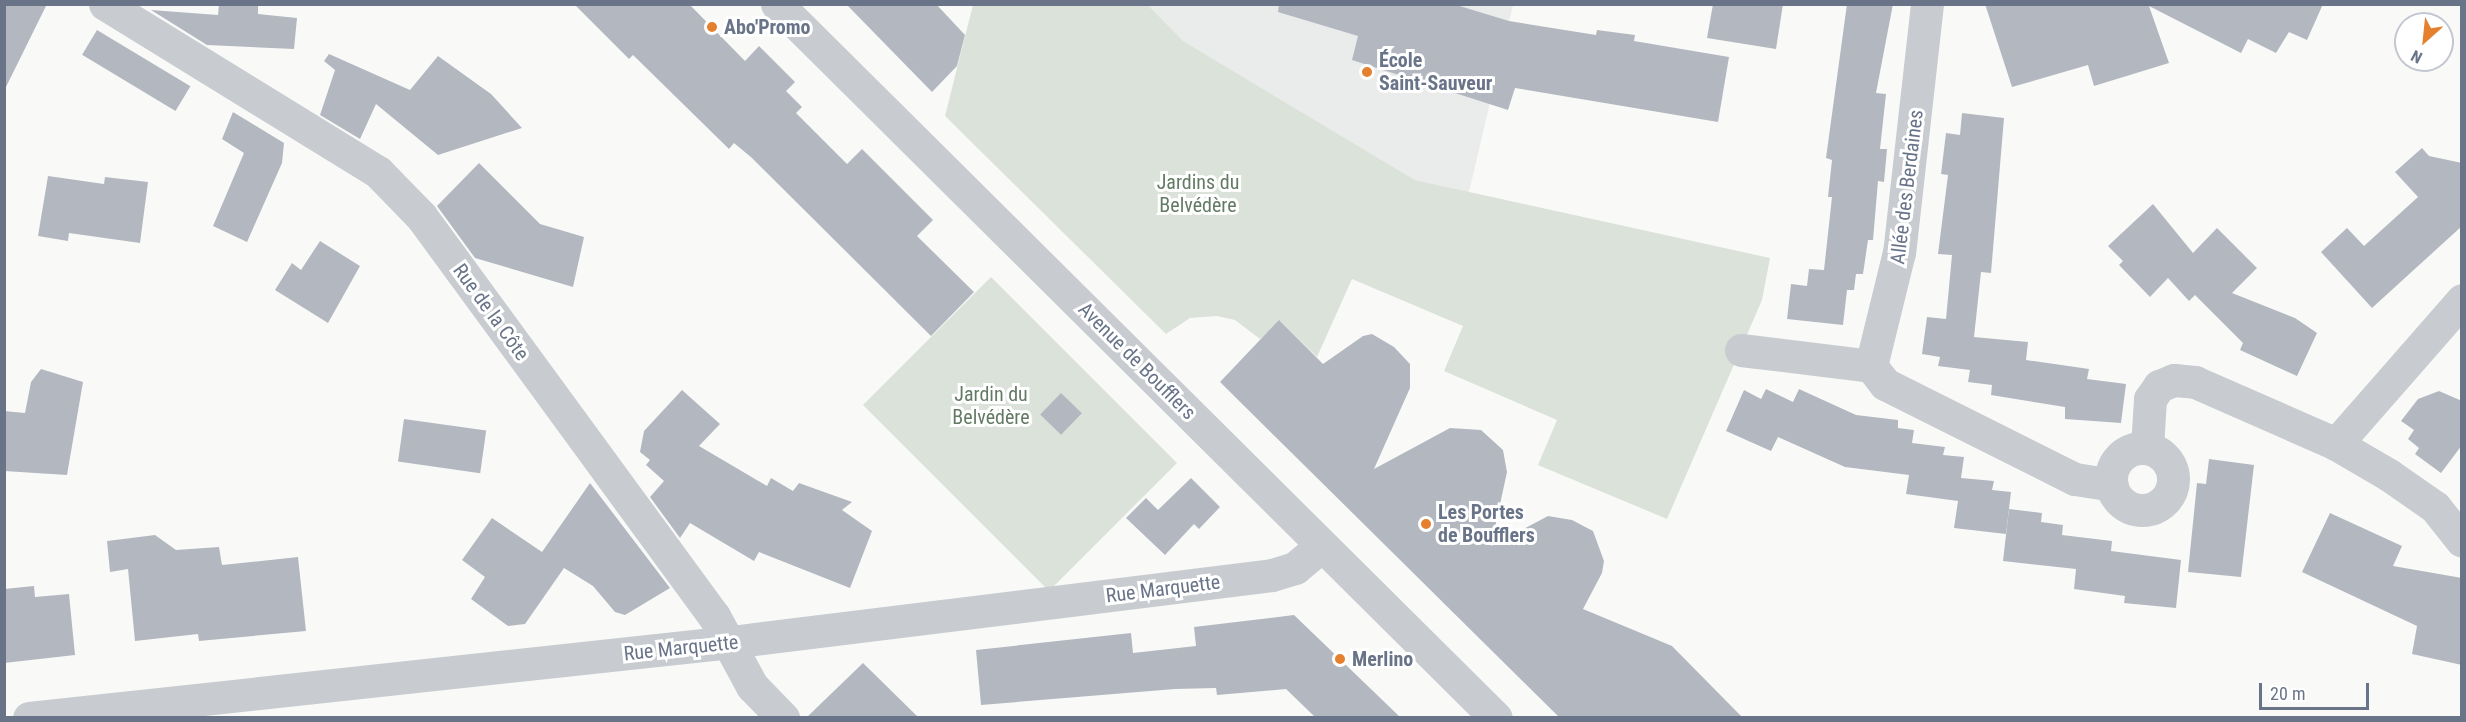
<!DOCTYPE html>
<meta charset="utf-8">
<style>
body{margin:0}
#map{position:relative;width:2466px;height:722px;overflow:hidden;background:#f9faf8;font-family:"Roboto Condensed",sans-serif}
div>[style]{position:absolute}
.built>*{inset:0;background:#eaebeb}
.green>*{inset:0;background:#dae2d9;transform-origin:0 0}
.building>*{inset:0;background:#b3b8c0;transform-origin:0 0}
.minor>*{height:33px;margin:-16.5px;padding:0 16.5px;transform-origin:16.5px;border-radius:16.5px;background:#c8cbcf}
.minor>.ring{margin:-16.5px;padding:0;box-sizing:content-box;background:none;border:33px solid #c8cbcf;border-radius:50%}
.tertiary>*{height:33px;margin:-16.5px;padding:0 16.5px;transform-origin:16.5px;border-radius:16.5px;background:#c8cbcf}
.dots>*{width:16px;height:16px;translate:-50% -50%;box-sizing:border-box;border:3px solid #fff;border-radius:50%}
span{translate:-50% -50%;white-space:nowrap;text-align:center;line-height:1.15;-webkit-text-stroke:6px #fff;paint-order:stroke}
.poi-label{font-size:20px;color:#697489;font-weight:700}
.left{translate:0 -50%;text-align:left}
.park-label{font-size:20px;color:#647a64}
.street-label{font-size:20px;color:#697489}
.frame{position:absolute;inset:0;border:6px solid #697489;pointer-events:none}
.north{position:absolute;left:2394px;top:12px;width:60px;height:60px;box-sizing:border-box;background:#fff;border:2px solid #c3c7d0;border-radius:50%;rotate:207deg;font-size:16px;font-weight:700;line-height:24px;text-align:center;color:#697489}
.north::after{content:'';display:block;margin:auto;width:21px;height:27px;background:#e4802e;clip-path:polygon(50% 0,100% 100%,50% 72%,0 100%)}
.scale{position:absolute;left:2259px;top:683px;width:110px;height:27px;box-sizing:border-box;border:3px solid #697489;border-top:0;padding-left:8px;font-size:18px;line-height:21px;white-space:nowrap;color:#697489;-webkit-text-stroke:4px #fff;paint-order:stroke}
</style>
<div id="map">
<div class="built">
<div style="clip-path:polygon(1148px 5px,1513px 5px,1469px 192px,1415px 180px,1183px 41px)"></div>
</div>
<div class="green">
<div style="clip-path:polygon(973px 5px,1148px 5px,1183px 41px,1415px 180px,1770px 258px,1762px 300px,1667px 519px,1538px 465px,1557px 420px,1444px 371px,1463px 326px,1352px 279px,1317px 357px,1280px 321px,1260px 339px,1235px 320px,1217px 316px,1190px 318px,1166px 334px,945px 116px)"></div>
<div style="left:991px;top:277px;width:263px;height:181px;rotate:45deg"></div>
</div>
<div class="building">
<div style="clip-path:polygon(4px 4px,47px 4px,4px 91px)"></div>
<div style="clip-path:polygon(219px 4px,258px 4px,258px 14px,297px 18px,294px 49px,207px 45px,151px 10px,218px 15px)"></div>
<div style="clip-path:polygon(574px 4px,689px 4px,745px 61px,759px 46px,795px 82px,786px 91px,802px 107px,796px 113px,847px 164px,862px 149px,933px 220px,917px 236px,974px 292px,931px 336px,752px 158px,734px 143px,729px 149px,633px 55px,629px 59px)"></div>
<div style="clip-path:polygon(846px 4px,936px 4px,965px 35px,957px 66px,932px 92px)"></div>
<div style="clip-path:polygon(1279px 4px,1453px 4px,1509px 21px,1596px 35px,1597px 30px,1635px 35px,1634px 41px,1729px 57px,1718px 122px,1515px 88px,1508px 110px,1352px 60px,1358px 36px,1278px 12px)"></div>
<div style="clip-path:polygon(1713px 4px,1783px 4px,1776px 49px,1707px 38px)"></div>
<div style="clip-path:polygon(1847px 4px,1893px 4px,1876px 93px,1886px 94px,1880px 149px,1887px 149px,1884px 182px,1878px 181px,1873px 240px,1868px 240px,1863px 274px,1856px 274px,1854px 290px,1847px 290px,1843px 325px,1787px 319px,1791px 284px,1807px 286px,1809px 269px,1824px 270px,1832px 197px,1828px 197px,1832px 160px,1826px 158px)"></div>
<div style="clip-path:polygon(1985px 4px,2323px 4px,2307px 40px,2289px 32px,2276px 53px,2248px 39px,2241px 53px,2149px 6px,2169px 63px,2094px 86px,2088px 65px,2012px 87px)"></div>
<div style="left:97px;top:30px;width:109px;height:29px;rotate:31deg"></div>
<div style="clip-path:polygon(329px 54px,410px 90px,438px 56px,491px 94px,522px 128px,438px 155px,376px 104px,360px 139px,320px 115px,335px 70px,324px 61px)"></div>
<div style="clip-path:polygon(233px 112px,284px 143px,282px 163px,247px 242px,213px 226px,244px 153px,222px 139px)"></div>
<div style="clip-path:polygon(1962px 113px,2004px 118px,1991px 273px,1981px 272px,1974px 337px,2028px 342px,2026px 360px,2089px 369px,2087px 379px,2126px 384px,2121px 423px,2065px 419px,2065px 407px,1991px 395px,1992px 385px,1968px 382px,1970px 370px,1938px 366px,1940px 357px,1922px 354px,1927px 317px,1946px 319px,1952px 255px,1938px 254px,1948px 175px,1941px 174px,1946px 133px,1960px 135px)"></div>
<div style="clip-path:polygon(2422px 148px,2429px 156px,2462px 163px,2462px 226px,2372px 308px,2321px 252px,2347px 228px,2364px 246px,2418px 197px,2395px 172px)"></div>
<div style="clip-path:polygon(479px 163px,540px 224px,584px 237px,573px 287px,475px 258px,437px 206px)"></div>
<div style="clip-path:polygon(48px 176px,104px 184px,105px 177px,148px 182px,140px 243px,69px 233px,68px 241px,38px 236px)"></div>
<div style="clip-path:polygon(2153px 204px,2193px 253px,2217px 228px,2257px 268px,2232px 293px,2295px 318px,2317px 333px,2297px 376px,2240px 350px,2243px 343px,2195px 295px,2189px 301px,2168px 278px,2150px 297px,2119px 265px,2123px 261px,2108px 246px)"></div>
<div style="clip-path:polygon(320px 241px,360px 266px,328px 323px,275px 290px,292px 263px,301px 270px)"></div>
<div style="clip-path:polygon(1279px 320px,1323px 364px,1363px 336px,1372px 334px,1394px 347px,1410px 364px,1410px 388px,1374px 469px,1450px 428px,1481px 430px,1503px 450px,1507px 472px,1491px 546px,1548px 516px,1572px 520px,1593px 531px,1604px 561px,1602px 573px,1583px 609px,1672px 646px,1742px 717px,1559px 717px,1220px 382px)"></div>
<div style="clip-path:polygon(41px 369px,83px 382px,67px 475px,4px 471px,4px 411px,25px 413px,31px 382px)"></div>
<div style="clip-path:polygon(1766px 389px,1793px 402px,1799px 389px,1856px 415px,1898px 420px,1898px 428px,1914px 430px,1912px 443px,1945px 447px,1943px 455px,1964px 457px,1961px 478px,1994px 481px,1992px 490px,2011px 492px,2006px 534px,1954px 528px,1958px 501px,1906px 494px,1909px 475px,1845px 467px,1778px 437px,1771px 451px,1726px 431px,1744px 390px,1761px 399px)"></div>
<div style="clip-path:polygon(682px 390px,720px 424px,699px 446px,767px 486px,771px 478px,793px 491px,799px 483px,852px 502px,842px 510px,872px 531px,850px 588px,759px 552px,754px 561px,690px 523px,680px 538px,650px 497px,664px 481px,646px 465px,650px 460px,640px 452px,644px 431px)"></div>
<div style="clip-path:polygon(2439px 391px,2462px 401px,2462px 445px,2441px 473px,2415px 454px,2419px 448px,2408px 439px,2414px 430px,2401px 421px,2418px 399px)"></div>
<div style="left:1061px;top:393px;width:29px;height:30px;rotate:44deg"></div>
<div style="left:404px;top:419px;width:83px;height:43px;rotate:8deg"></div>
<div style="clip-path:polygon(2209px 459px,2254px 465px,2241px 577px,2188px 572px,2197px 483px,2206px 484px)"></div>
<div style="clip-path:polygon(1191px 478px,1220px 507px,1199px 529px,1194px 524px,1165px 555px,1126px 518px,1146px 498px,1158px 510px)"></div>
<div style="clip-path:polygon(590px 483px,670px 588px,625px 615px,615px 612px,593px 586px,564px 568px,525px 624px,508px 626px,471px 599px,485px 577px,462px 560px,492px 518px,542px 552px)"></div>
<div style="clip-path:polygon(2009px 509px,2042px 513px,2041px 522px,2063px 525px,2062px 535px,2112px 541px,2111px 551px,2181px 560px,2176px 608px,2124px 603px,2125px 596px,2074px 589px,2076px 569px,2003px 561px)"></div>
<div style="clip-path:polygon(2330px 513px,2402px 546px,2393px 566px,2462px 578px,2462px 665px,2412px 654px,2417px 626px,2302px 572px)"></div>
<div style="clip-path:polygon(155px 535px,176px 550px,219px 547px,222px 565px,298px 557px,306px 631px,199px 641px,198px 634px,135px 641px,128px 569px,110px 572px,107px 541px)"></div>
<div style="clip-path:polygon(34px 586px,35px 597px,69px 594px,75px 655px,4px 663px,4px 589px)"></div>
<div style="clip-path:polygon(1294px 615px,1400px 717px,1315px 717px,1286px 689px,1217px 695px,1216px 688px,1175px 689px,981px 705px,976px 650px,1131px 633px,1133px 653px,1196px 646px,1194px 627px)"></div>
<div style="clip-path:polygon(863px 663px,918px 717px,807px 717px)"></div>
</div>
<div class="minor">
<div style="left:105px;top:4px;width:321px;rotate:31.6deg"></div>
<div style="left:378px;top:172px;width:62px;rotate:45.7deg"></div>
<div style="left:421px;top:216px;width:496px;rotate:53.8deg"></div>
<div style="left:714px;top:616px;width:80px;rotate:61.5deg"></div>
<div style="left:752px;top:686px;width:45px;rotate:45.9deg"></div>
<div style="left:1927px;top:4px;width:250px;rotate:96.4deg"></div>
<div style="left:1899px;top:252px;width:117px;rotate:103.8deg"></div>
<div style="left:1871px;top:366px;width:23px;rotate:52deg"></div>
<div style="left:1885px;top:384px;width:212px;rotate:26.6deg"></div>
<div style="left:2075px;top:479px;width:37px;rotate:9deg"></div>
<div style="left:1741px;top:350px;width:131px;rotate:7deg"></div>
<div style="left:2336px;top:444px;width:191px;rotate:-48.8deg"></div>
<div style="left:2147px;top:448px;width:49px;rotate:-86.5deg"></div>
<div style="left:2150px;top:399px;width:16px;rotate:-55deg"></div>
<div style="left:2159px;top:386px;width:16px;rotate:-22deg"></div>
<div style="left:2174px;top:380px;width:21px;rotate:5deg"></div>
<div style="left:2195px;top:382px;width:154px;rotate:23.7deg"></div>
<div style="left:2336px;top:444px;width:61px;rotate:30.3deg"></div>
<div style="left:2389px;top:475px;width:56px;rotate:34.8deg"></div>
<div style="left:2435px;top:507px;width:43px;rotate:51.5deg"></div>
<div class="ring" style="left:2111px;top:448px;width:29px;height:29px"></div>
<div style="left:29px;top:718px;width:706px;rotate:-6.18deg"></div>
<div style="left:731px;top:642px;width:545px;rotate:-7.06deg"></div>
<div style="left:1272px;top:575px;width:24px;rotate:-17deg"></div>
<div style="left:1295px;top:568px;width:35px;rotate:-40deg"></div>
</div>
<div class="tertiary">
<div style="left:777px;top:4px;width:1013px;rotate:44.8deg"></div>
</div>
<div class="dots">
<div style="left:712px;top:27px;background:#e4802e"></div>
<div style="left:1367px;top:72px;background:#e4802e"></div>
<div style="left:1426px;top:524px;background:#e4802e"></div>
<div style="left:1340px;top:659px;background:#e4802e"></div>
</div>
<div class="poi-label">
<span class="left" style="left:724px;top:27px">Abo'Promo</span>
<span class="left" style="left:1379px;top:72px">École<br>Saint-Sauveur</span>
<span class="left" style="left:1438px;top:524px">Les Portes<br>de Boufflers</span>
<span class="left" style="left:1352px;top:659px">Merlino</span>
</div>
<div class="park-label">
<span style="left:1198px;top:194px">Jardins du<br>Belvédère</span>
<span style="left:991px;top:406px">Jardin du<br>Belvédère</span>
</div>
<div class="street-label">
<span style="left:1907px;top:187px;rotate:-83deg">Allée des Berdaines</span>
<span style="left:491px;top:312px;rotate:54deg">Rue de la Côte</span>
<span style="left:1137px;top:361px;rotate:45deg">Avenue de Boufflers</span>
<span style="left:1163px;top:589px;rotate:-7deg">Rue Marquette</span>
<span style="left:681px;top:648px;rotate:-6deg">Rue Marquette</span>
</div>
<div class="frame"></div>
<div class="north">N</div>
<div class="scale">20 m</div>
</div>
